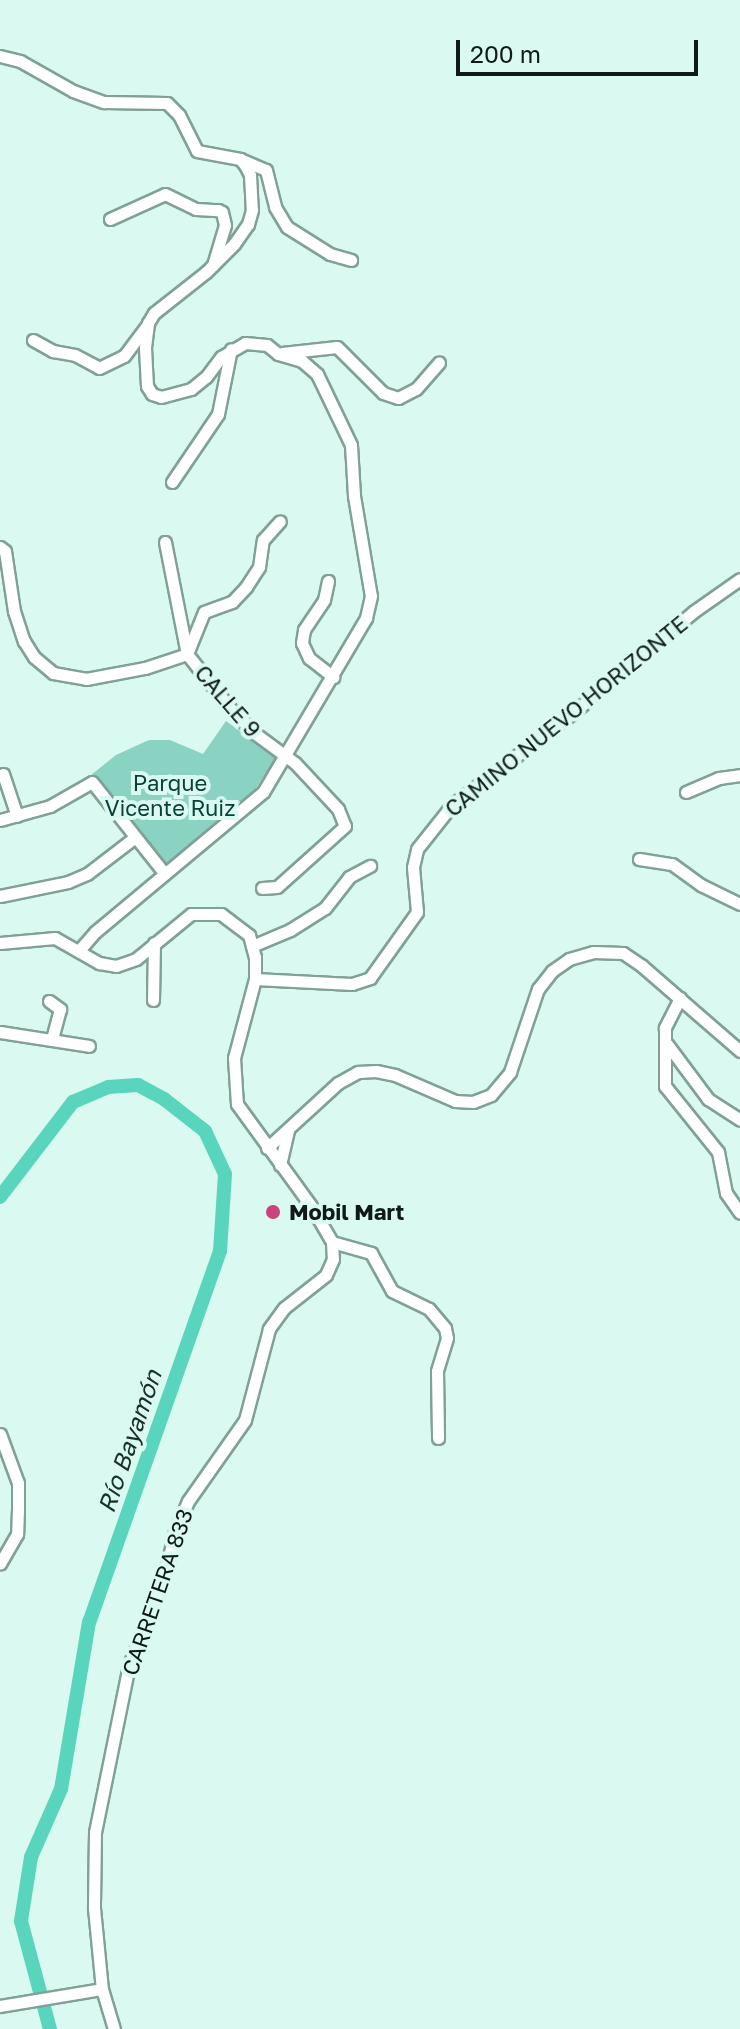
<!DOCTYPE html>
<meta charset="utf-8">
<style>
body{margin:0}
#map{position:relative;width:740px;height:2029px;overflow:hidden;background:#d9f9f1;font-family:"Golos Text",sans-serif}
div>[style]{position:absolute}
.green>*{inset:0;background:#8ad3c2}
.river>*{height:14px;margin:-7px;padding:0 7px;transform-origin:7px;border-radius:7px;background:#5ad5bd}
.roads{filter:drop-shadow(2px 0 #81a098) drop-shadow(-2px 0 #81a098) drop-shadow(0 2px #81a098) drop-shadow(0 -2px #81a098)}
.minor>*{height:11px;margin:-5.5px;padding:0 5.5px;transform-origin:5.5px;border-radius:5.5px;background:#fff}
.dots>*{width:22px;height:22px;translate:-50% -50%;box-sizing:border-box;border:4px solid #d9f9f1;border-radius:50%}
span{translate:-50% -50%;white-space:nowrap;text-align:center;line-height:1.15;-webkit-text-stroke:8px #d9f9f1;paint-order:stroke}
.street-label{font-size:22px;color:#0f1a18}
.park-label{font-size:22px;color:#084138}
.poi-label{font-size:22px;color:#0f1a18;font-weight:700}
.left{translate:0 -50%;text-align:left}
.water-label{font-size:24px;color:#192f2a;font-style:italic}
.scale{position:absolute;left:456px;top:40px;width:242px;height:36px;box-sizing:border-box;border:4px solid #0f1a18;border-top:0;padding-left:10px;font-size:24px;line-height:28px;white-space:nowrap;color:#0f1a18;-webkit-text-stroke:6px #d9f9f1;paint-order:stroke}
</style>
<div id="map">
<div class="green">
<div style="clip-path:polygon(226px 721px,277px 757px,252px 794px,163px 866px,91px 775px,116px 755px,149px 740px,170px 740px,203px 754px)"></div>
</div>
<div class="river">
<div style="left:0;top:1197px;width:120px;rotate:-52.5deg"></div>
<div style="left:73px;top:1102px;width:38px;rotate:-23deg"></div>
<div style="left:108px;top:1087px;width:30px;rotate:-4deg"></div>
<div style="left:138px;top:1085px;width:30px;rotate:28deg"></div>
<div style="left:164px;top:1099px;width:52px;rotate:38deg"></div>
<div style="left:205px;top:1131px;width:47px;rotate:65.1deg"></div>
<div style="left:225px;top:1174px;width:77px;rotate:93.7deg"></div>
<div style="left:220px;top:1251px;width:393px;rotate:109.4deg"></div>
<div style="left:89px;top:1622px;width:169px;rotate:99.5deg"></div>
<div style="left:61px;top:1789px;width:74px;rotate:113.8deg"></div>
<div style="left:31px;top:1857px;width:65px;rotate:98.9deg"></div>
<div style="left:21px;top:1921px;width:112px;rotate:75deg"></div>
</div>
<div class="roads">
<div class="minor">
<div style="left:0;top:56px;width:21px;rotate:14deg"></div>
<div style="left:20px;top:61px;width:61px;rotate:29.5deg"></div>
<div style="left:73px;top:91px;width:33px;rotate:20deg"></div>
<div style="left:104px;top:102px;width:63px;rotate:0.9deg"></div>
<div style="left:167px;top:103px;width:17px;rotate:45deg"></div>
<div style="left:179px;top:115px;width:40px;rotate:63.4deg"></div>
<div style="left:197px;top:151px;width:44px;rotate:10.5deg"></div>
<div style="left:240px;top:159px;width:8px;rotate:50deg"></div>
<div style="left:245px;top:165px;width:11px;rotate:63deg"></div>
<div style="left:250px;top:175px;width:35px;rotate:87deg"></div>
<div style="left:252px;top:210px;width:15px;rotate:106deg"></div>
<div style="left:248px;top:224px;width:24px;rotate:125deg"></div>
<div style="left:234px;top:244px;width:40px;rotate:135deg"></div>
<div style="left:206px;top:272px;width:66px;rotate:141.7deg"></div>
<div style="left:154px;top:313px;width:12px;rotate:121deg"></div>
<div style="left:148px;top:323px;width:25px;rotate:97deg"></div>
<div style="left:145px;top:348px;width:38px;rotate:87deg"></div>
<div style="left:147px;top:386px;width:9px;rotate:58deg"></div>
<div style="left:152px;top:394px;width:9px;rotate:18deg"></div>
<div style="left:161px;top:397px;width:31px;rotate:-15deg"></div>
<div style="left:191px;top:389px;width:19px;rotate:-39deg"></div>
<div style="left:206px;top:377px;width:25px;rotate:-53deg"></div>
<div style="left:221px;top:357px;width:28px;rotate:-30deg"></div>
<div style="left:245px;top:343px;width:22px;rotate:5deg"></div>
<div style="left:267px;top:345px;width:14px;rotate:39deg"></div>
<div style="left:278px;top:354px;width:25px;rotate:16deg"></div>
<div style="left:302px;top:361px;width:20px;rotate:41deg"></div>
<div style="left:317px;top:374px;width:79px;rotate:64.4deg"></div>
<div style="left:351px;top:445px;width:51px;rotate:86.6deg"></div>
<div style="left:354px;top:496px;width:101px;rotate:80.4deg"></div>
<div style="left:371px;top:596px;width:23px;rotate:103deg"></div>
<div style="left:366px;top:618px;width:202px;rotate:120.6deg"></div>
<div style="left:263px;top:792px;width:219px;rotate:140.2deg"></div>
<div style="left:95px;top:932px;width:23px;rotate:131deg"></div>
<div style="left:240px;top:159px;width:28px;rotate:23deg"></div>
<div style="left:266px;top:170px;width:38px;rotate:76deg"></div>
<div style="left:275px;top:207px;width:23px;rotate:59deg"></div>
<div style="left:287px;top:227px;width:51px;rotate:32.1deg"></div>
<div style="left:330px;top:254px;width:22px;rotate:16deg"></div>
<div style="left:110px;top:219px;width:60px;rotate:-24.4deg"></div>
<div style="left:165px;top:194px;width:34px;rotate:26deg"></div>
<div style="left:196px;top:209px;width:22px;rotate:3deg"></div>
<div style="left:218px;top:210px;width:4px;rotate:27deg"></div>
<div style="left:222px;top:212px;width:13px;rotate:77deg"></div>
<div style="left:225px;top:225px;width:42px;rotate:106.7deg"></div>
<div style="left:33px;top:340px;width:23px;rotate:29deg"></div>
<div style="left:53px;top:351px;width:22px;rotate:10deg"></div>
<div style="left:75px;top:355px;width:27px;rotate:28deg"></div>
<div style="left:99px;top:368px;width:28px;rotate:-26deg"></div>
<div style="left:124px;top:356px;width:39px;rotate:-53deg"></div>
<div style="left:282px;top:353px;width:55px;rotate:-6.2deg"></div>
<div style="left:337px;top:347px;width:65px;rotate:45deg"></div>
<div style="left:383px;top:393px;width:16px;rotate:18deg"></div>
<div style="left:398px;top:398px;width:20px;rotate:-27deg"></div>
<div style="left:416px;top:389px;width:35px;rotate:-49deg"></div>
<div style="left:172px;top:482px;width:82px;rotate:-55.9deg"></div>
<div style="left:218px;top:414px;width:66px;rotate:-78.7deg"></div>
<div style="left:165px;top:542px;width:114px;rotate:78.9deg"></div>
<div style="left:187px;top:654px;width:68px;rotate:51.6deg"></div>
<div style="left:229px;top:707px;width:35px;rotate:46deg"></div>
<div style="left:253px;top:732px;width:52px;rotate:36.4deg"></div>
<div style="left:295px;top:763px;width:63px;rotate:46.9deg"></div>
<div style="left:338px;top:809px;width:18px;rotate:68deg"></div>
<div style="left:345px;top:826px;width:91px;rotate:138.1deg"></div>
<div style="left:277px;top:887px;width:15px;rotate:176deg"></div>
<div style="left:0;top:547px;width:6px;rotate:39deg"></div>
<div style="left:5px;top:551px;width:61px;rotate:81.5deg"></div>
<div style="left:14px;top:611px;width:32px;rotate:72deg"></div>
<div style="left:24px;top:641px;width:19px;rotate:58deg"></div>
<div style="left:34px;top:657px;width:25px;rotate:40deg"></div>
<div style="left:53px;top:673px;width:34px;rotate:10deg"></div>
<div style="left:86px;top:679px;width:60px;rotate:-10.6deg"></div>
<div style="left:145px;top:668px;width:44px;rotate:-18.4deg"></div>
<div style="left:187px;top:654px;width:45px;rotate:-68deg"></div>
<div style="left:204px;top:612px;width:30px;rotate:-20deg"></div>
<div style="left:232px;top:602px;width:21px;rotate:-47deg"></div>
<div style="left:246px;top:587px;width:24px;rotate:-57deg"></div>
<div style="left:259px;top:567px;width:27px;rotate:-82deg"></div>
<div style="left:263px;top:540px;width:25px;rotate:-48deg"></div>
<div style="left:328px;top:581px;width:19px;rotate:102deg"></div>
<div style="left:324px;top:600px;width:36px;rotate:124deg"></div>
<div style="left:304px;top:630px;width:13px;rotate:99deg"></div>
<div style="left:302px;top:643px;width:17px;rotate:65deg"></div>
<div style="left:309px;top:658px;width:31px;rotate:38deg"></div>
<div style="left:3px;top:774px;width:44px;rotate:71.6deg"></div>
<div style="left:686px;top:792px;width:36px;rotate:-23deg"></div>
<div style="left:719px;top:778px;width:21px;rotate:-8deg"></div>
<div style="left:0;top:820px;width:52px;rotate:-15.6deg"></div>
<div style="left:50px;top:806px;width:48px;rotate:-29.7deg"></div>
<div style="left:92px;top:782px;width:117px;rotate:51.6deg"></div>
<div style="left:639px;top:859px;width:33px;rotate:9deg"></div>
<div style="left:672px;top:864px;width:36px;rotate:36deg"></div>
<div style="left:701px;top:885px;width:43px;rotate:26deg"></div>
<div style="left:0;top:896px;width:69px;rotate:-11.6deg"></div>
<div style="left:68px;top:882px;width:21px;rotate:-23deg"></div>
<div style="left:87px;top:874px;width:59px;rotate:-37.5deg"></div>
<div style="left:0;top:943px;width:55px;rotate:-5.2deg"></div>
<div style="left:55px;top:938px;width:51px;rotate:29.6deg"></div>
<div style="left:99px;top:963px;width:17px;rotate:10deg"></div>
<div style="left:116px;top:966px;width:21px;rotate:-19deg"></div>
<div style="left:136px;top:959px;width:71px;rotate:-39.3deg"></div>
<div style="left:191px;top:914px;width:30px"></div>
<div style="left:221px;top:914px;width:35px;rotate:37deg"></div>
<div style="left:249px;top:935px;width:23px;rotate:75deg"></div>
<div style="left:255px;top:957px;width:22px;rotate:90deg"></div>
<div style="left:255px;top:979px;width:82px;rotate:104.9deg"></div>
<div style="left:234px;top:1058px;width:46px;rotate:86.3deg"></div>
<div style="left:237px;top:1104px;width:126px;rotate:54deg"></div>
<div style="left:311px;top:1206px;width:42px;rotate:59.7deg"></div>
<div style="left:332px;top:1242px;width:17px;rotate:87deg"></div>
<div style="left:333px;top:1259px;width:17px;rotate:114deg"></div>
<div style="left:326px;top:1275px;width:53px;rotate:141.8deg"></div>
<div style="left:284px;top:1308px;width:26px;rotate:126deg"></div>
<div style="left:269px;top:1329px;width:94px;rotate:104.8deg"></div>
<div style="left:245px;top:1420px;width:99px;rotate:125.1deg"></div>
<div style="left:188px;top:1501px;width:34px;rotate:113deg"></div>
<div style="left:175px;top:1532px;width:49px;rotate:104deg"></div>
<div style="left:163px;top:1580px;width:92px;rotate:111.8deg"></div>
<div style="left:129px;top:1665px;width:170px;rotate:101.5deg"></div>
<div style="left:95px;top:1832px;width:76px;rotate:90.8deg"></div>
<div style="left:94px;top:1908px;width:81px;rotate:84.4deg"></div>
<div style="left:102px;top:1989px;width:42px;rotate:73.3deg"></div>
<div style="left:252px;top:946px;width:41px;rotate:-22.8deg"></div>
<div style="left:290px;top:930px;width:41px;rotate:-32.2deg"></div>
<div style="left:325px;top:908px;width:39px;rotate:-52deg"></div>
<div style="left:349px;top:877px;width:24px;rotate:-28deg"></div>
<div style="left:255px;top:979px;width:97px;rotate:3deg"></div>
<div style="left:352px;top:984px;width:19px;rotate:-18deg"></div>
<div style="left:370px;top:978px;width:81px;rotate:-54.5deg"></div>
<div style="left:417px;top:912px;width:45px;rotate:-95.1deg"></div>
<div style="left:413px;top:867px;width:18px;rotate:-77deg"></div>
<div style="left:417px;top:849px;width:56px;rotate:-51.5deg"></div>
<div style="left:452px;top:805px;width:153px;rotate:-37.3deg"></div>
<div style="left:574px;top:712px;width:155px;rotate:-40deg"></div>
<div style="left:693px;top:612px;width:57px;rotate:-35.1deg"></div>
<div style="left:680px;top:998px;width:34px;rotate:117deg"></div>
<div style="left:665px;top:1028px;width:58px;rotate:90deg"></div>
<div style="left:665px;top:1086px;width:85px;rotate:51.2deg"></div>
<div style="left:718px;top:1152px;width:42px;rotate:79deg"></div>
<div style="left:726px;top:1193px;width:24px;rotate:55deg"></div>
<div style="left:153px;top:1000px;width:57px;rotate:-89deg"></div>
<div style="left:49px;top:1001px;width:14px;rotate:36deg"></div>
<div style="left:60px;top:1009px;width:30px;rotate:105deg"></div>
<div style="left:0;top:1032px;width:90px;rotate:8.9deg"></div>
<div style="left:667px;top:1044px;width:69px;rotate:53.3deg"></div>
<div style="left:708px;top:1099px;width:38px;rotate:33deg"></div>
<div style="left:267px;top:1148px;width:96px;rotate:-42.5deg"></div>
<div style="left:338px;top:1083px;width:23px;rotate:-29deg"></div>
<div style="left:358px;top:1072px;width:18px;rotate:-3deg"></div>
<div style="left:376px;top:1071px;width:19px;rotate:12deg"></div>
<div style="left:395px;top:1075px;width:65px;rotate:23.4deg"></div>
<div style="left:455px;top:1101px;width:18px;rotate:3deg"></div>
<div style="left:473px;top:1102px;width:19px;rotate:-21deg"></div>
<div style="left:491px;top:1095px;width:30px;rotate:-50deg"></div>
<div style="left:510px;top:1072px;width:88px;rotate:-71.4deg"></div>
<div style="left:538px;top:989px;width:23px;rotate:-52deg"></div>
<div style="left:552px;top:971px;width:21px;rotate:-35deg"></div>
<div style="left:569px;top:959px;width:25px;rotate:-16deg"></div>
<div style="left:593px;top:952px;width:30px;rotate:2deg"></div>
<div style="left:623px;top:953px;width:23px;rotate:34deg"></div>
<div style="left:642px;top:966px;width:130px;rotate:40.9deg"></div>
<div style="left:280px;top:1165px;width:35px;rotate:-77deg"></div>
<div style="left:332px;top:1242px;width:41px;rotate:15.8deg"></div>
<div style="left:371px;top:1253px;width:43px;rotate:61.1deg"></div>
<div style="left:392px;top:1291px;width:41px;rotate:25.9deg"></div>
<div style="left:429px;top:1309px;width:25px;rotate:50deg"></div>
<div style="left:445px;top:1328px;width:10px;rotate:79deg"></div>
<div style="left:447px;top:1338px;width:34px;rotate:107deg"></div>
<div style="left:437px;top:1371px;width:67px;rotate:89.1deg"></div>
<div style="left:0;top:1434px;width:52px;rotate:69.8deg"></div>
<div style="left:18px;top:1483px;width:26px;rotate:90deg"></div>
<div style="left:18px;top:1509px;width:25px;rotate:92deg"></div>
<div style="left:17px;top:1534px;width:34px;rotate:120deg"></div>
<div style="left:0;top:2006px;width:103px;rotate:-9.5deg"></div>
</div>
</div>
<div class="dots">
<div style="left:273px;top:1212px;background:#cc427c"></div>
</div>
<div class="street-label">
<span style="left:228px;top:701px;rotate:49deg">CALLE 9</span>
<span style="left:566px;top:716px;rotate:-39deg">CAMINO NUEVO HORIZONTE</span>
<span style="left:157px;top:1592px;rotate:-71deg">CARRETERA 833</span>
</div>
<div class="park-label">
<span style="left:170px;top:795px">Parque<br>Vicente Ruiz</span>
</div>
<div class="poi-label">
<span class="left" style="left:289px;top:1212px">Mobil Mart</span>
</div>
<div class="water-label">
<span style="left:129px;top:1441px;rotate:-71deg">Río Bayamón</span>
</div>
<div class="scale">200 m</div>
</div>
